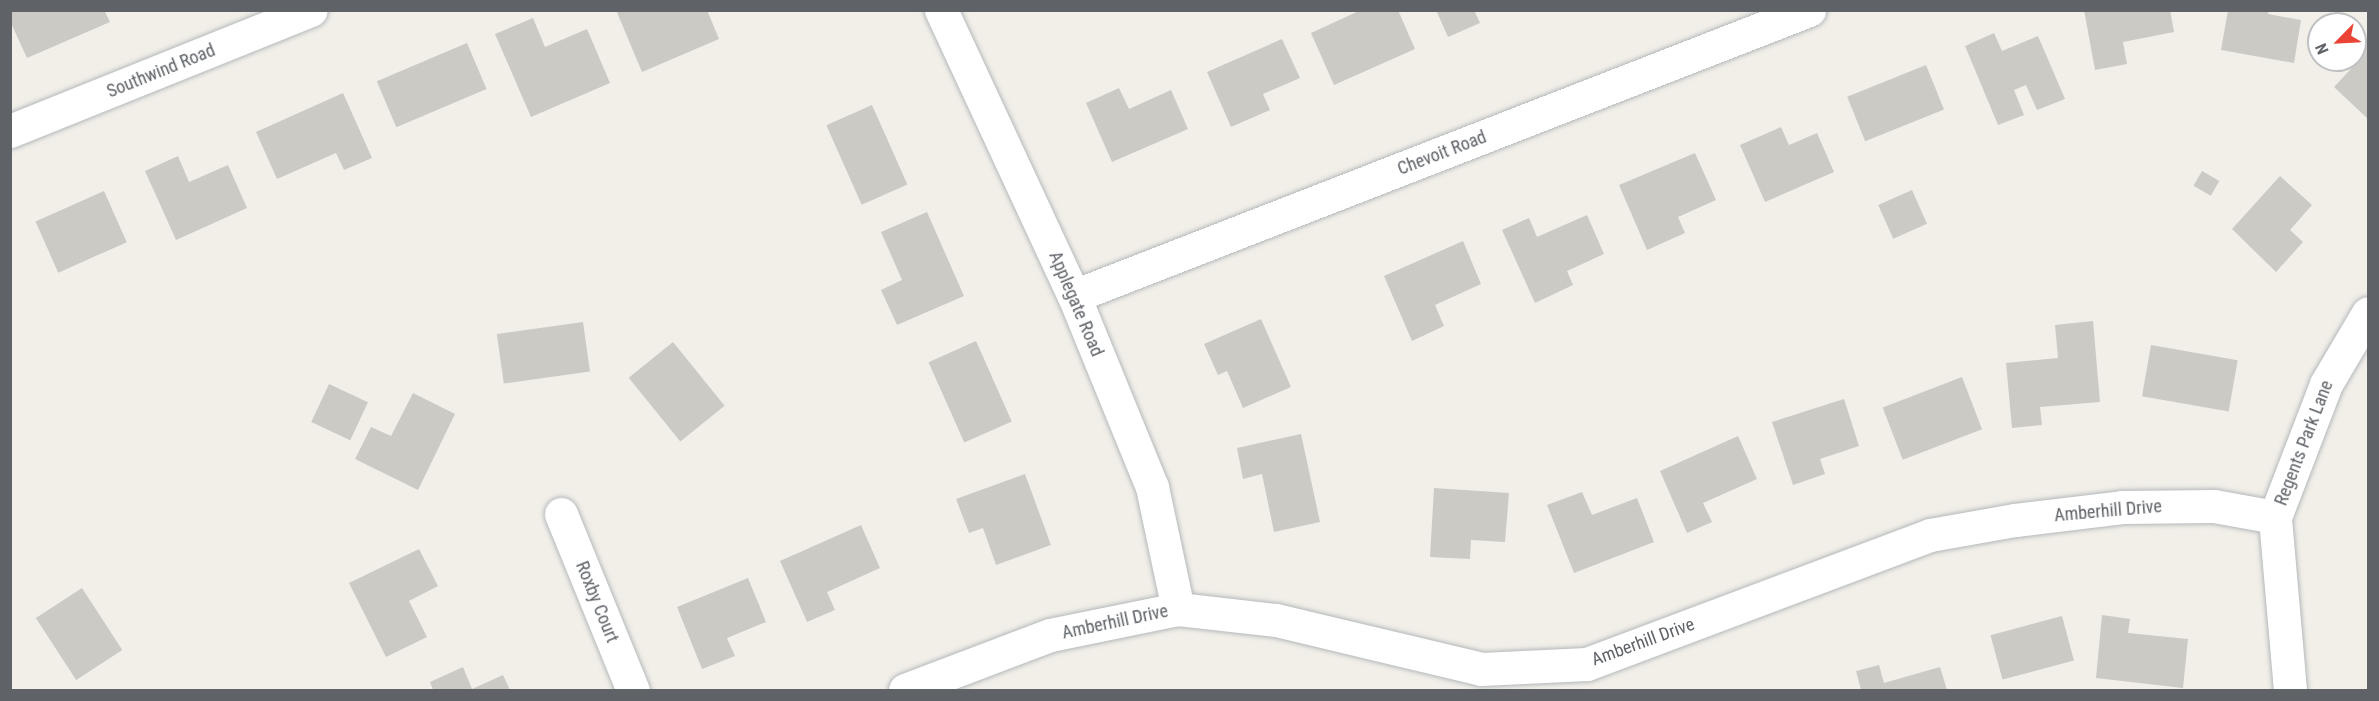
<!DOCTYPE html>
<html>
<head>
<meta charset="utf-8">
<style>
	body { margin:0 }
	#map { position:relative; width:2379px; height:701px; overflow:hidden; background:#f1efe8; font-family:"Roboto Condensed",sans-serif }
	div>[style] { position:absolute }
	[style*='--x'] { left:calc(var(--x)*1px); top:calc(var(--y)*1px); width:calc(var(--w)*1px); rotate:calc(var(--a)*1deg) }
	.building>* { inset:0; background:#cccac5; transform-origin:0 0 }
	.roads { filter:drop-shadow(0 0 2px #b5b8bc) drop-shadow(0 0 2px #b5b8bc) }
	.minor>* { height:33px; margin:-16.5px; padding:0 16.5px; transform-origin:16.5px; border-radius:16.5px; background:#fff }
	span { translate:-50% -50%; white-space:nowrap; text-align:center; line-height:1.15; -webkit-text-stroke:5px #fff; paint-order:stroke }
	.street-label { font-size:18px; color:#5f6368 }
	.frame { position:absolute; inset:0; border:12px solid #5f6368; pointer-events:none }
	.north { position:absolute; left:2307px; top:12px; width:60px; height:60px; box-sizing:border-box; background:#fff; border:2px solid #bfc1c3; border-radius:50%; rotate:246deg; font-size:16px; font-weight:700; line-height:24px; text-align:center; color:#5f6368 }
	.north::after { content:''; display:block; margin:auto; width:21px; height:27px; background:#ea4335; clip-path:polygon(50% 0,100% 100%,50% 72%,0 100%) }
</style>
</head>
<body>
<div id="map">
	<div class="building">
		<div style="clip-path:polygon(10px 10px,104px 10px,110px 22px,27px 58px,10px 21px)"></div>
		<div style="clip-path:polygon(616px 10px,707px 10px,719px 39px,642px 72px)"></div>
		<div style="clip-path:polygon(1361px 10px,1398px 10px,1415px 49px,1334px 85px,1311px 33px)"></div>
		<div style="clip-path:polygon(1436px 10px,1474px 10px,1480px 23px,1448px 37px)"></div>
		<div style="clip-path:polygon(2084px 10px,2170px 10px,2174px 32px,2123px 42px,2127px 64px,2095px 70px)"></div>
		<div style="clip-path:polygon(2228px 10px,2269px 10px,2268px 14px,2301px 20px,2294px 63px,2221px 50px)"></div>
		<div style="clip-path:polygon(533px 18px,545px 47px,587px 29px,610px 83px,531px 117px,495px 34px)"></div>
		<div style="clip-path:polygon(1994px 33px,2002px 51px,2038px 36px,2065px 99px,2037px 110px,2026px 85px,2014px 90px,2024px 115px,1998px 125px,1965px 46px)"></div>
		<div style="clip-path:polygon(1282px 39px,1300px 78px,1263px 94px,1270px 110px,1231px 127px,1207px 72px)"></div>
		<div style="clip-path:polygon(2368px 42px,2368px 119px,2334px 87px,2362px 57px,2357px 53px)"></div>
		<div style="left:467px;top:43px;width:50px;height:98px;rotate:67deg"></div>
		<div style="left:1926px;top:65px;width:48px;height:85px;rotate:68deg"></div>
		<div style="clip-path:polygon(1119px 88px,1129px 109px,1171px 90px,1188px 129px,1112px 162px,1086px 103px)"></div>
		<div style="clip-path:polygon(343px 93px,372px 158px,344px 170px,336px 153px,277px 179px,256px 132px)"></div>
		<div style="left:872px;top:105px;width:87px;height:50px;rotate:66deg"></div>
		<div style="clip-path:polygon(1781px 127px,1789px 145px,1817px 133px,1834px 172px,1765px 202px,1740px 145px)"></div>
		<div style="clip-path:polygon(1695px 153px,1716px 200px,1678px 217px,1685px 233px,1647px 250px,1619px 185px)"></div>
		<div style="clip-path:polygon(178px 156px,189px 182px,228px 165px,247px 208px,176px 240px,145px 171px)"></div>
		<div style="left:2202px;top:171px;width:20px;height:17px;rotate:30deg"></div>
		<div style="clip-path:polygon(2280px 176px,2312px 205px,2290px 230px,2303px 242px,2276px 272px,2232px 229px)"></div>
		<div style="left:1912px;top:190px;width:37px;height:37px;rotate:66deg"></div>
		<div style="left:104px;top:191px;width:56px;height:75px;rotate:66deg"></div>
		<div style="clip-path:polygon(927px 212px,964px 296px,897px 325px,881px 290px,902px 280px,881px 232px)"></div>
		<div style="clip-path:polygon(1587px 215px,1604px 254px,1567px 271px,1573px 285px,1535px 303px,1502px 230px,1529px 218px,1537px 237px)"></div>
		<div style="clip-path:polygon(1463px 241px,1481px 284px,1435px 305px,1444px 326px,1412px 341px,1384px 276px)"></div>
		<div style="clip-path:polygon(1261px 319px,1291px 387px,1243px 408px,1227px 371px,1218px 375px,1204px 344px)"></div>
		<div style="clip-path:polygon(2093px 321px,2100px 402px,2040px 407px,2042px 425px,2012px 428px,2006px 363px,2058px 358px,2055px 325px)"></div>
		<div style="left:583px;top:322px;width:50px;height:87px;rotate:82deg"></div>
		<div style="left:976px;top:341px;width:88px;height:52px;rotate:66deg"></div>
		<div style="left:673px;top:342px;width:82px;height:57px;rotate:51deg"></div>
		<div style="left:2151px;top:345px;width:88px;height:52px;rotate:10deg"></div>
		<div style="left:1962px;top:377px;width:56px;height:85px;rotate:69deg"></div>
		<div style="left:329px;top:384px;width:43px;height:42px;rotate:25deg"></div>
		<div style="clip-path:polygon(413px 393px,455px 414px,418px 490px,355px 459px,371px 427px,391px 436px)"></div>
		<div style="clip-path:polygon(1844px 399px,1859px 446px,1820px 459px,1825px 474px,1793px 485px,1772px 422px)"></div>
		<div style="clip-path:polygon(1301px 434px,1320px 522px,1274px 532px,1262px 474px,1243px 479px,1237px 448px)"></div>
		<div style="clip-path:polygon(1738px 436px,1757px 479px,1703px 503px,1712px 522px,1687px 533px,1660px 471px)"></div>
		<div style="clip-path:polygon(1025px 474px,1051px 545px,996px 565px,983px 528px,969px 533px,956px 499px)"></div>
		<div style="clip-path:polygon(1434px 488px,1509px 493px,1505px 542px,1471px 540px,1470px 559px,1430px 557px)"></div>
		<div style="clip-path:polygon(1582px 492px,1592px 515px,1637px 498px,1654px 542px,1574px 573px,1547px 505px)"></div>
		<div style="clip-path:polygon(861px 525px,880px 568px,827px 592px,835px 610px,807px 622px,780px 561px)"></div>
		<div style="clip-path:polygon(419px 549px,438px 586px,409px 601px,427px 637px,386px 657px,349px 583px)"></div>
		<div style="clip-path:polygon(748px 578px,766px 622px,727px 638px,735px 656px,702px 669px,677px 607px)"></div>
		<div style="left:82px;top:588px;width:74px;height:55px;rotate:57deg"></div>
		<div style="clip-path:polygon(2102px 615px,2130px 619px,2128px 633px,2188px 639px,2183px 688px,2096px 678px)"></div>
		<div style="left:2062px;top:616px;width:46px;height:74px;rotate:75deg"></div>
		<div style="clip-path:polygon(1879px 665px,1884px 683px,1940px 667px,1947px 690px,1861px 690px,1856px 671px)"></div>
		<div style="clip-path:polygon(463px 667px,472px 689px,503px 675px,510px 690px,433px 690px,430px 682px)"></div>
	</div>
	<div class="roads">
		<div class="minor">
			<div style="--x:941;--y:10;--w:315;--a:65.1"></div>
			<div style="--x:1074;--y:296;--w:206;--a:67.8"></div>
			<div style="--x:1152;--y:487;--w:125;--a:78"></div>
			<div style="--x:10;--y:131;--w:324;--a:-21.9"></div>
			<div style="--x:1074;--y:296;--w:789;--a:-21.26"></div>
			<div style="--x:561;--y:514;--w:190;--a:67.8"></div>
			<div style="--x:905;--y:690;--w:155;--a:-20.8"></div>
			<div style="--x:1050;--y:635;--w:131;--a:-11.5"></div>
			<div style="--x:1178;--y:609;--w:99;--a:6.4"></div>
			<div style="--x:1276;--y:620;--w:211;--a:13.4"></div>
			<div style="--x:1481;--y:669;--w:106;--a:-2.7"></div>
			<div style="--x:1587;--y:664;--w:366;--a:-20.6"></div>
			<div style="--x:1930;--y:535;--w:86;--a:-10"></div>
			<div style="--x:2015;--y:520;--w:108;--a:-6.9"></div>
			<div style="--x:2122;--y:507;--w:92;--a:-0.6"></div>
			<div style="--x:2214;--y:506;--w:62;--a:10.2"></div>
			<div style="--x:2290;--y:690;--w:174;--a:-95"></div>
			<div style="--x:2275;--y:517;--w:142;--a:-69"></div>
			<div style="--x:2326;--y:384;--w:82;--a:-59.4"></div>
		</div>
	</div>
	<div class="street-label">
		<span style="left:161px;top:71px;rotate:-22deg">Southwind Road</span>
		<span style="left:1442px;top:153px;rotate:-21deg">Chevoit Road</span>
		<span style="left:1076px;top:304px;rotate:67deg">Applegate Road</span>
		<span style="left:2304px;top:443px;rotate:-69deg">Regents Park Lane</span>
		<span style="left:2108px;top:511px;rotate:-5deg">Amberhill Drive</span>
		<span style="left:597px;top:602px;rotate:68deg">Roxby Court</span>
		<span style="left:1115px;top:622px;rotate:-12deg">Amberhill Drive</span>
		<span style="left:1643px;top:642px;rotate:-20deg">Amberhill Drive</span>
	</div>
	<div class="frame"></div>
	<div class="north">N</div>
</div>
</body>
</html>
